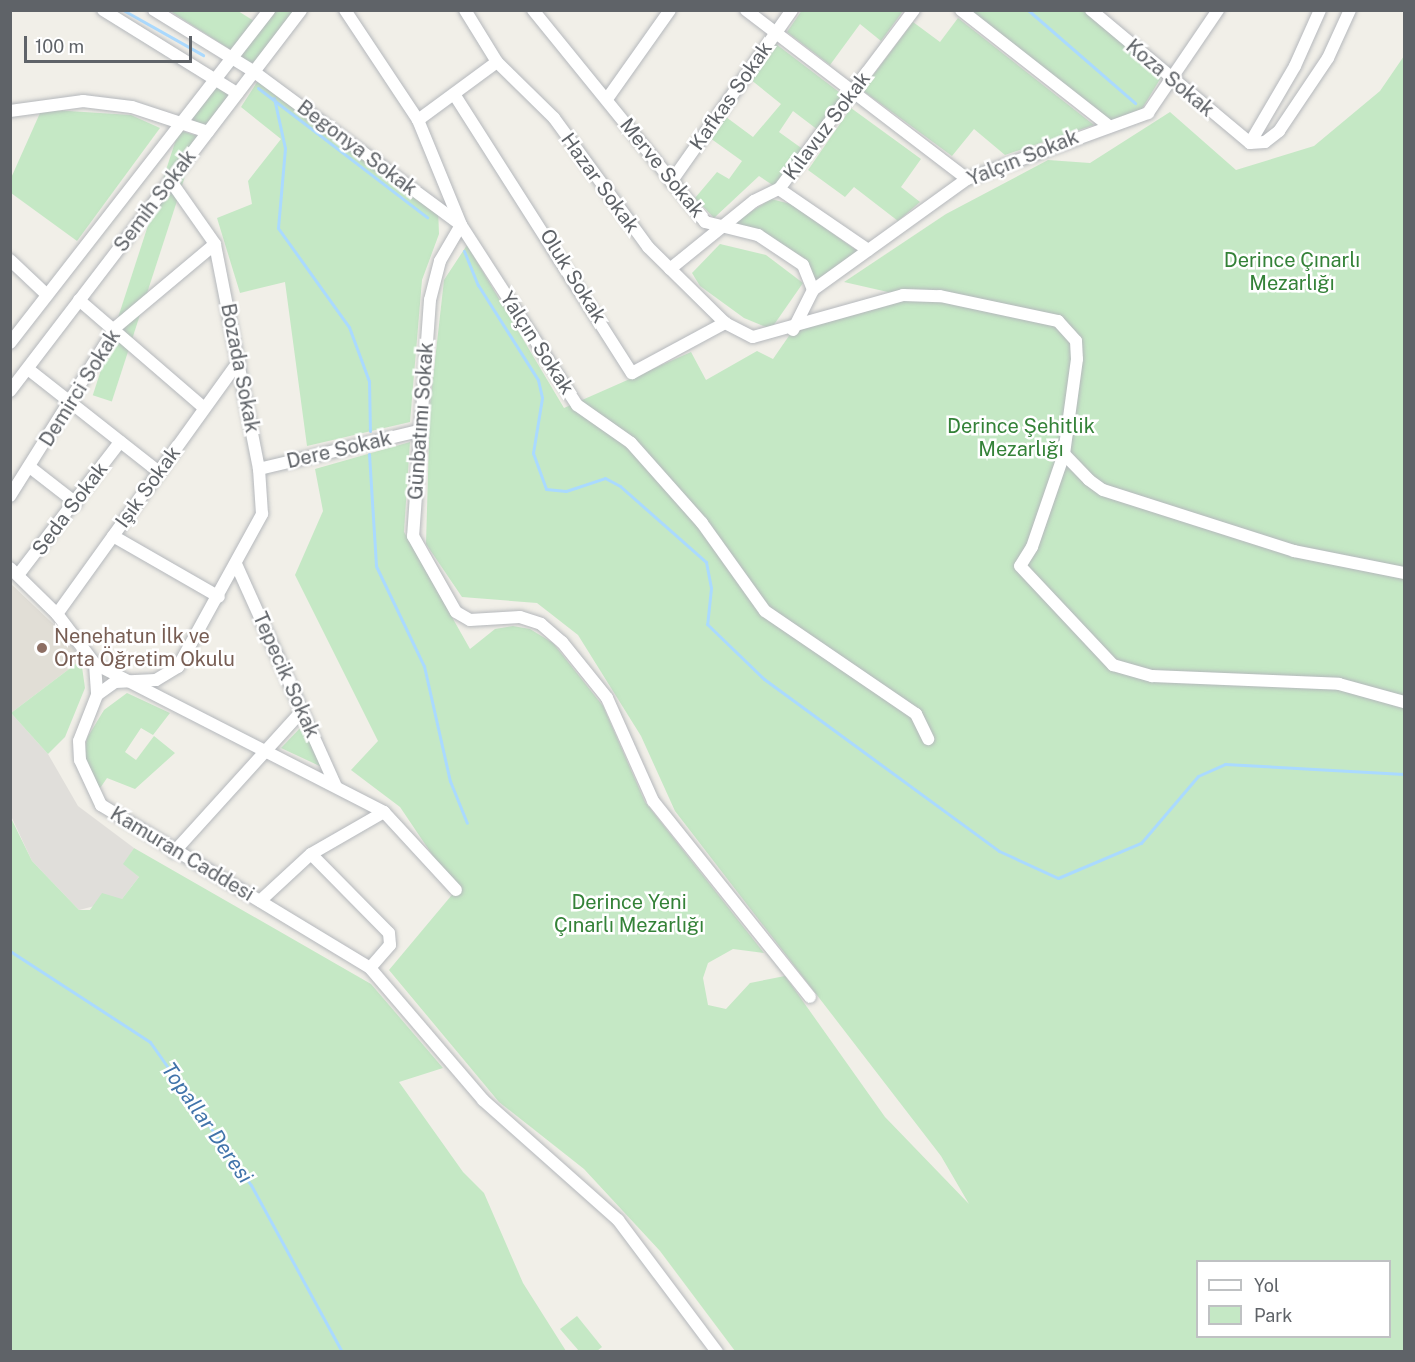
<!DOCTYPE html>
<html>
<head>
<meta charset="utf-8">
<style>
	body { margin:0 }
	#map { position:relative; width:1415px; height:1362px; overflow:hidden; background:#f1efe8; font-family:"Public Sans",sans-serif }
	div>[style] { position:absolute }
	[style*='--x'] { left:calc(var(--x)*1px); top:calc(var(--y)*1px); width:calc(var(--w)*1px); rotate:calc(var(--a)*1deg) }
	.industrial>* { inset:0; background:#e0deda }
	.education>* { inset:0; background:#e1ded6 }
	.green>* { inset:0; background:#c5e8c5; transform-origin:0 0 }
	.stream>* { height:3px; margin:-1.5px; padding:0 1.5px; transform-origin:1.5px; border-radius:1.5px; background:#aadaff }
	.roads { filter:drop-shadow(0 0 2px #b5b8bc) drop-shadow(0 0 2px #b5b8bc) }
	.minor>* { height:12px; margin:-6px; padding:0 6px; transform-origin:6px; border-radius:6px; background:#fff }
	.dots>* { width:16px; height:16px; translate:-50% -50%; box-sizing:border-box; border:3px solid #fff; border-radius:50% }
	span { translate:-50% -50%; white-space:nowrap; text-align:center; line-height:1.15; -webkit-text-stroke:5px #fff; paint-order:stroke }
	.street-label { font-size:20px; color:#5f6368 }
	.park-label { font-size:20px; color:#348238 }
	.education-label { font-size:20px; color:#785e54 }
	.left { translate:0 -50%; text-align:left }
	.water-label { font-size:21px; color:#4174aa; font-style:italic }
	.frame { position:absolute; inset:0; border:12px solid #5f6368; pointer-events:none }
	.legend { position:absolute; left:1196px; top:1260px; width:195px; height:78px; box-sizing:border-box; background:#fff; border:2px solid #bfc1c3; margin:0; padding:8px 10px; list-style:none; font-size:18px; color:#5f6368 }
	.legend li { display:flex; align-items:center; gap:12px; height:30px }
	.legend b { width:30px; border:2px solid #bfc1c3 }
	.scale { position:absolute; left:24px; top:36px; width:168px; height:27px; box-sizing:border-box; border:3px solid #5f6368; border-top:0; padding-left:8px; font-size:18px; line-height:21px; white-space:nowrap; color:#5f6368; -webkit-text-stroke:4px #fff; paint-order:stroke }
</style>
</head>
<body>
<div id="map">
	<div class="industrial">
		<div style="clip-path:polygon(11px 713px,48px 754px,78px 806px,134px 848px,124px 864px,139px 877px,122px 899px,79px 910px,32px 861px,11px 816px)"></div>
	</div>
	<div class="education">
		<div style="clip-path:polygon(11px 584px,66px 636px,81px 660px,11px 713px)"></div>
	</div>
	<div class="green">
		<div style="clip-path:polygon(802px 10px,903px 10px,903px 11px,881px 41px,860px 24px,830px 65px,787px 32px)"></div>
		<div style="clip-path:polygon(170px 11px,238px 11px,254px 21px,231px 50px)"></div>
		<div style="clip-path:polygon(274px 11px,295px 11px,252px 66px,239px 56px)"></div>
		<div style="clip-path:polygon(970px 11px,1085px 11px,1162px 76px,1140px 112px,1108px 122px)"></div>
		<div style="clip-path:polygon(958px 18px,1094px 125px,1005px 155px,974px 129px,952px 156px,862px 90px,913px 22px,940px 42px)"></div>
		<div style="clip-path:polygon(776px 44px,843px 95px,818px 130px,793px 111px,779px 132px,804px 150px,777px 188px,759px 176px,714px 218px,695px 198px,717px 172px,729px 179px,742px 161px,710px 138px,726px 117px,753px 137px,781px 104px,750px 79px)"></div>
		<div style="clip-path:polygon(evenodd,1404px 56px,1404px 1351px,735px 1351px,660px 1251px,584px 1169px,499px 1102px,389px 970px,456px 890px,400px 807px,351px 770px,378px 741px,295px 575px,323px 511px,315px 469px,410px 442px,404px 532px,470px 649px,495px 629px,513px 626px,530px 629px,553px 643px,603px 706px,645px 802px,764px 953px,733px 949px,708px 963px,703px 978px,708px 1005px,726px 1009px,750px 983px,785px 976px,885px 1117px,969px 1204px,941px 1156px,675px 811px,641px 736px,578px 635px,537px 603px,462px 597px,426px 544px,430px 405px,444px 280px,467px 245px,564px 408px,691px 352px,706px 380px,757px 351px,773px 359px,793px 330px,901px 295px,844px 282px,946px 214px,1048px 160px,1090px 163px,1170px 112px,1236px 170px,1314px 146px,1380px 91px,1404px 56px,1198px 1262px,1390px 1262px,1390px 1336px,1198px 1336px,1198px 1262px)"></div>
		<div style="clip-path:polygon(261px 76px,438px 208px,439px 234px,422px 280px,410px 422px,307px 446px,285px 282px,240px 293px,217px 218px,252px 204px,248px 181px,281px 139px,241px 107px)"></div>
		<div style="clip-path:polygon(215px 84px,231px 93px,205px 126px,188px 118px)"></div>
		<div style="clip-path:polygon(851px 108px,921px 159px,901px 187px,920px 202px,898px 221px,854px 187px,845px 197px,808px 170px)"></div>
		<div style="clip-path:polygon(53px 110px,131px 115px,160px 128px,77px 241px,11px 193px,11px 178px,40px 113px)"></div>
		<div style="left:179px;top:130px;width:20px;height:279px;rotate:18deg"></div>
		<div style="clip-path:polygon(771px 199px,791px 204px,859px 252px,816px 281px,807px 260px,759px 230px,730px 225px)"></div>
		<div style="clip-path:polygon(720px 244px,766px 255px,803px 283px,771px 329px,744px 318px,700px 286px,692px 273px)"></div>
		<div style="clip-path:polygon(81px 660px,85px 688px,65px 737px,48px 754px,11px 713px)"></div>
		<div style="clip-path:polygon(127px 693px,170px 713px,153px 735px,141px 728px,125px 752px,136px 760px,154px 736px,175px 753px,135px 789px,107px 778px,96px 794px,84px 755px,87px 738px,104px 710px)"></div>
		<div style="clip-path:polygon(303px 725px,324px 768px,281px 748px)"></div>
		<div style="clip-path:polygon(10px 816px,32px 861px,79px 910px,90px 910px,102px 893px,122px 899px,139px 877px,123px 864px,134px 848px,371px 984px,443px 1068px,399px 1082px,463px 1172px,484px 1193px,523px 1283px,566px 1351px,11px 1351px)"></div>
		<div style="clip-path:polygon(577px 1316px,602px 1347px,597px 1351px,579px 1351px,560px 1329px)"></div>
	</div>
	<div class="stream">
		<div style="--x:123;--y:10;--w:92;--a:29.4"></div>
		<div style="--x:1028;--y:10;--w:142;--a:41"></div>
		<div style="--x:258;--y:88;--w:213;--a:37.4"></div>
		<div style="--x:274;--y:98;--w:51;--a:77.6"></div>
		<div style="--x:285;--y:148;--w:80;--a:95"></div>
		<div style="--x:278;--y:228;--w:122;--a:54.4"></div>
		<div style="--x:349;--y:327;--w:58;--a:69.7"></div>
		<div style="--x:369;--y:381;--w:50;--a:88.9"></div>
		<div style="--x:464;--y:251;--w:37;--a:68"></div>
		<div style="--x:478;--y:285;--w:112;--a:57.7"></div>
		<div style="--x:538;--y:380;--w:18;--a:77"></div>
		<div style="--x:542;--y:398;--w:56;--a:99.3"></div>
		<div style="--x:533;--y:453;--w:38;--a:70"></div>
		<div style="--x:546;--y:489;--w:20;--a:6"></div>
		<div style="--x:566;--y:491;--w:41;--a:-18.4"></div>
		<div style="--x:605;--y:478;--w:17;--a:28"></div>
		<div style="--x:620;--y:486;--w:115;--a:41.5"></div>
		<div style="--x:706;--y:562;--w:26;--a:79"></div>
		<div style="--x:711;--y:588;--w:36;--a:96"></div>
		<div style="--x:707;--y:624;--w:79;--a:44"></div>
		<div style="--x:764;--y:679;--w:291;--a:36.2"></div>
		<div style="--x:999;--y:851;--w:65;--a:24.6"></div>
		<div style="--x:1058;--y:878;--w:90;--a:-22.9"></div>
		<div style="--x:1141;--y:843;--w:88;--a:-49.6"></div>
		<div style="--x:1198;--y:776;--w:30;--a:-24"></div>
		<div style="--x:1225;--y:764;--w:179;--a:3.2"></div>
		<div style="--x:369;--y:454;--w:112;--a:86.4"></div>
		<div style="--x:376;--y:566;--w:111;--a:64.4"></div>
		<div style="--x:424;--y:666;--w:118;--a:77.3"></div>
		<div style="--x:450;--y:781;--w:45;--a:68"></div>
		<div style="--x:10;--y:951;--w:167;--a:33"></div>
		<div style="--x:150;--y:1042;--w:175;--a:54.8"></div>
		<div style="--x:251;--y:1185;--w:190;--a:61.4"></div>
	</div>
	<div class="roads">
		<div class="minor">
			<div style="--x:103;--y:10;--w:158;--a:31.8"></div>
			<div style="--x:154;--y:10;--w:116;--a:31.6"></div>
			<div style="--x:253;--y:71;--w:257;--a:36.5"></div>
			<div style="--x:345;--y:10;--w:132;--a:56.4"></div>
			<div style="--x:418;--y:120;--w:113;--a:67.7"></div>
			<div style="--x:461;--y:225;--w:214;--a:57.2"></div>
			<div style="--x:577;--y:405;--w:66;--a:35.1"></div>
			<div style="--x:631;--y:443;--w:107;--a:48.4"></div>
			<div style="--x:702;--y:523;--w:108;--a:54.4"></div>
			<div style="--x:765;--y:611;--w:183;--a:34.3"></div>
			<div style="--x:916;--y:714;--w:28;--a:64"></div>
			<div style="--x:465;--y:10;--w:61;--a:58.4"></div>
			<div style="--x:497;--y:62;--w:80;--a:44.5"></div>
			<div style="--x:554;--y:118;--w:160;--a:53.9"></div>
			<div style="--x:648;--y:247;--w:108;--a:44.6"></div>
			<div style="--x:725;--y:323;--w:31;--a:27"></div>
			<div style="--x:753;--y:337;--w:156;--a:-15.6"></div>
			<div style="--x:903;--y:295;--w:37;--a:2"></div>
			<div style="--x:940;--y:296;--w:121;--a:12"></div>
			<div style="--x:1058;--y:321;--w:27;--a:48"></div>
			<div style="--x:1076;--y:341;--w:18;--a:87"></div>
			<div style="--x:1077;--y:359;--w:96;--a:97.8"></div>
			<div style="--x:1064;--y:454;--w:36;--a:46"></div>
			<div style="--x:1089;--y:480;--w:17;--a:36"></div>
			<div style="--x:1103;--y:490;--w:201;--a:17.7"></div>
			<div style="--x:1294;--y:551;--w:112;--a:11.3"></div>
			<div style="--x:533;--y:10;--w:273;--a:50.9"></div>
			<div style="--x:705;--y:222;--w:55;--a:13.8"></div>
			<div style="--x:758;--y:235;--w:54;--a:33.7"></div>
			<div style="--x:803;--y:265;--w:27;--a:68"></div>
			<div style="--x:746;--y:10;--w:278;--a:37.4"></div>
			<div style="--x:961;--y:10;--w:189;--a:38.1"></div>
			<div style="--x:1091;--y:10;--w:207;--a:39.9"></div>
			<div style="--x:454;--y:94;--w:331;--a:57.5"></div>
			<div style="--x:632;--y:373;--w:106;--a:-28.3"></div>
			<div style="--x:607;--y:99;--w:109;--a:-54.7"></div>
			<div style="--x:10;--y:111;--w:74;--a:-7.8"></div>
			<div style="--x:83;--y:101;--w:49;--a:7"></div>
			<div style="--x:132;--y:107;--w:80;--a:18.2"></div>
			<div style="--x:418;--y:120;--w:98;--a:-36.3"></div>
			<div style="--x:1250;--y:143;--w:15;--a:-4"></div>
			<div style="--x:1265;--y:142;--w:18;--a:-38"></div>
			<div style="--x:1279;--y:131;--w:88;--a:-56.1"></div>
			<div style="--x:1328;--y:58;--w:53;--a:-65.4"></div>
			<div style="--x:1250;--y:143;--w:89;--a:-59.7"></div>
			<div style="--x:1295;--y:66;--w:61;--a:-65.9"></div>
			<div style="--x:671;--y:182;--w:210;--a:-54.9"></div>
			<div style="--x:779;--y:189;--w:108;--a:34.4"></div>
			<div style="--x:461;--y:225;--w:42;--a:120.3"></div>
			<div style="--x:440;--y:261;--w:40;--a:104.4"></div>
			<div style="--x:430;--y:300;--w:237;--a:94.1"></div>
			<div style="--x:413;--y:536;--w:87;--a:60.5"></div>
			<div style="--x:456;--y:612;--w:16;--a:30"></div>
			<div style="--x:470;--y:620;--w:50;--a:-3.4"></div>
			<div style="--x:520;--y:617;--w:22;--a:18"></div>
			<div style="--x:541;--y:624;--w:28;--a:41"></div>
			<div style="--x:562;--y:642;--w:72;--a:51.2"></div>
			<div style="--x:607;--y:698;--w:113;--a:65.9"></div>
			<div style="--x:653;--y:801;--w:251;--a:51.3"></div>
			<div style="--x:10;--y:260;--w:51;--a:43.4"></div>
			<div style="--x:670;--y:269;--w:108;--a:-39"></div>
			<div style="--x:754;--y:201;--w:28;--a:-26"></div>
			<div style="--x:779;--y:189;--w:224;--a:-53"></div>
			<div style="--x:79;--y:300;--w:165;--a:40.8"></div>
			<div style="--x:793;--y:330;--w:45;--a:-63.4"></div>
			<div style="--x:813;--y:290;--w:190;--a:-35.8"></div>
			<div style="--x:967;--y:179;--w:193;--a:-20"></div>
			<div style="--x:1148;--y:113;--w:125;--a:-55.8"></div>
			<div style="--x:10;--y:343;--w:422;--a:-52.1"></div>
			<div style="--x:28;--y:369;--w:167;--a:38.2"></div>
			<div style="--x:10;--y:391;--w:479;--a:-52.6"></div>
			<div style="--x:1064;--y:454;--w:98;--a:109"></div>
			<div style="--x:1032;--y:547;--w:22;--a:122"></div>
			<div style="--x:1020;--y:566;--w:136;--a:46.8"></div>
			<div style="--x:1113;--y:665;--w:41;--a:15.8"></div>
			<div style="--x:1152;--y:676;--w:187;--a:2.4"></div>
			<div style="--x:1339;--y:684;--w:67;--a:15.5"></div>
			<div style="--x:31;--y:468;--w:57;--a:37.9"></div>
			<div style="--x:259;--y:469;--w:164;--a:-13.4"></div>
			<div style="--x:10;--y:496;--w:199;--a:-57.9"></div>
			<div style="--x:116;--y:327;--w:129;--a:-40"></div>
			<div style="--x:113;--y:536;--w:122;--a:29.9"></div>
			<div style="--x:236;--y:564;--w:243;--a:65.8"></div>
			<div style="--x:10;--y:568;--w:66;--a:44.4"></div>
			<div style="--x:57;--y:614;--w:63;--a:52.8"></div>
			<div style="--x:95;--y:664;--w:31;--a:86"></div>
			<div style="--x:97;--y:695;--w:49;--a:111.4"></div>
			<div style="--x:79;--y:741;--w:19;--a:87"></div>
			<div style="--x:80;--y:760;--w:50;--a:65"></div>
			<div style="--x:101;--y:805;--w:315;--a:31.2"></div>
			<div style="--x:370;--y:968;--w:174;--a:49.4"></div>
			<div style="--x:483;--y:1100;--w:181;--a:41.6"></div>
			<div style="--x:618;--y:1220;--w:165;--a:53.1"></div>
			<div style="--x:18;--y:575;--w:168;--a:-52.5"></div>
			<div style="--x:57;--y:614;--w:312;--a:-54.3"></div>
			<div style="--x:95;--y:664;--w:325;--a:27.1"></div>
			<div style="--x:384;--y:812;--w:106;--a:47.3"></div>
			<div style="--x:97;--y:695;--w:22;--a:-36"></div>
			<div style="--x:115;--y:682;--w:41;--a:-2.8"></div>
			<div style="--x:156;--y:680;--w:26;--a:-31"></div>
			<div style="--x:178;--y:667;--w:175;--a:-61.2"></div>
			<div style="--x:262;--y:514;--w:45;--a:-93.8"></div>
			<div style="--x:259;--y:469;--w:229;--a:-101.1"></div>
			<div style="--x:215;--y:244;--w:78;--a:-125.1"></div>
			<div style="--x:174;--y:852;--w:190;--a:-47.8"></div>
			<div style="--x:311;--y:854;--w:111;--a:45.4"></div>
			<div style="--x:389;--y:933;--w:12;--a:85"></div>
			<div style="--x:390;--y:945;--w:30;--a:131"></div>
			<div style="--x:260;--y:901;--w:69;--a:-42.7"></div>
			<div style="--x:311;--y:854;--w:84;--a:-29.9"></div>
		</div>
	</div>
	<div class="dots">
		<div style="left:42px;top:648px;background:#8d6e63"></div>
	</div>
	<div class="street-label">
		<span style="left:1170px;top:78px;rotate:40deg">Koza Sokak</span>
		<span style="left:731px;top:96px;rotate:-55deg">Kafkas Sokak</span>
		<span style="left:827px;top:126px;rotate:-53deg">Kılavuz Sokak</span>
		<span style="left:357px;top:148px;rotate:37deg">Begonya Sokak</span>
		<span style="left:1023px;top:158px;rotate:-22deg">Yalçın Sokak</span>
		<span style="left:662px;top:168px;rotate:51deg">Merve Sokak</span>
		<span style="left:600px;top:183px;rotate:54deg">Hazar Sokak</span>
		<span style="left:155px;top:201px;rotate:-53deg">Semih Sokak</span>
		<span style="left:573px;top:276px;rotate:58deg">Oluk Sokak</span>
		<span style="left:537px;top:343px;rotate:57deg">Yalçın Sokak</span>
		<span style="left:240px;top:368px;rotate:79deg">Bozada Sokak</span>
		<span style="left:80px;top:388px;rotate:-58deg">Demirci Sokak</span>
		<span style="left:421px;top:421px;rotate:-86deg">Günbatımı Sokak</span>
		<span style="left:339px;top:450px;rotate:-13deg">Dere Sokak</span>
		<span style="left:148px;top:487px;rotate:-54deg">Işık Sokak</span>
		<span style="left:70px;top:509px;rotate:-53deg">Seda Sokak</span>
		<span style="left:286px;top:675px;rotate:66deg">Tepecik Sokak</span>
		<span style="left:182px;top:854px;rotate:31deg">Kamuran Caddesi</span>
	</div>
	<div class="park-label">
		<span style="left:1292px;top:272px">Derince Çınarlı<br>Mezarlığı</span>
		<span style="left:1021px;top:438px">Derince Şehitlik<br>Mezarlığı</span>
		<span style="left:629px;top:914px">Derince Yeni<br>Çınarlı Mezarlığı</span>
	</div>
	<div class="education-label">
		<span class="left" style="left:54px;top:648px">Nenehatun İlk ve<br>Orta Öğretim Okulu</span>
	</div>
	<div class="water-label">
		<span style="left:207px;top:1123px;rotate:55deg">Topallar Deresi</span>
	</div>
	<div class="frame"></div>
	<ul class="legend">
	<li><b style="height:8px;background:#fff"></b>Yol</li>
	<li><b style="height:16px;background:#c5e8c5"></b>Park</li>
	</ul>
	<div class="scale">100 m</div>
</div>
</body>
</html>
